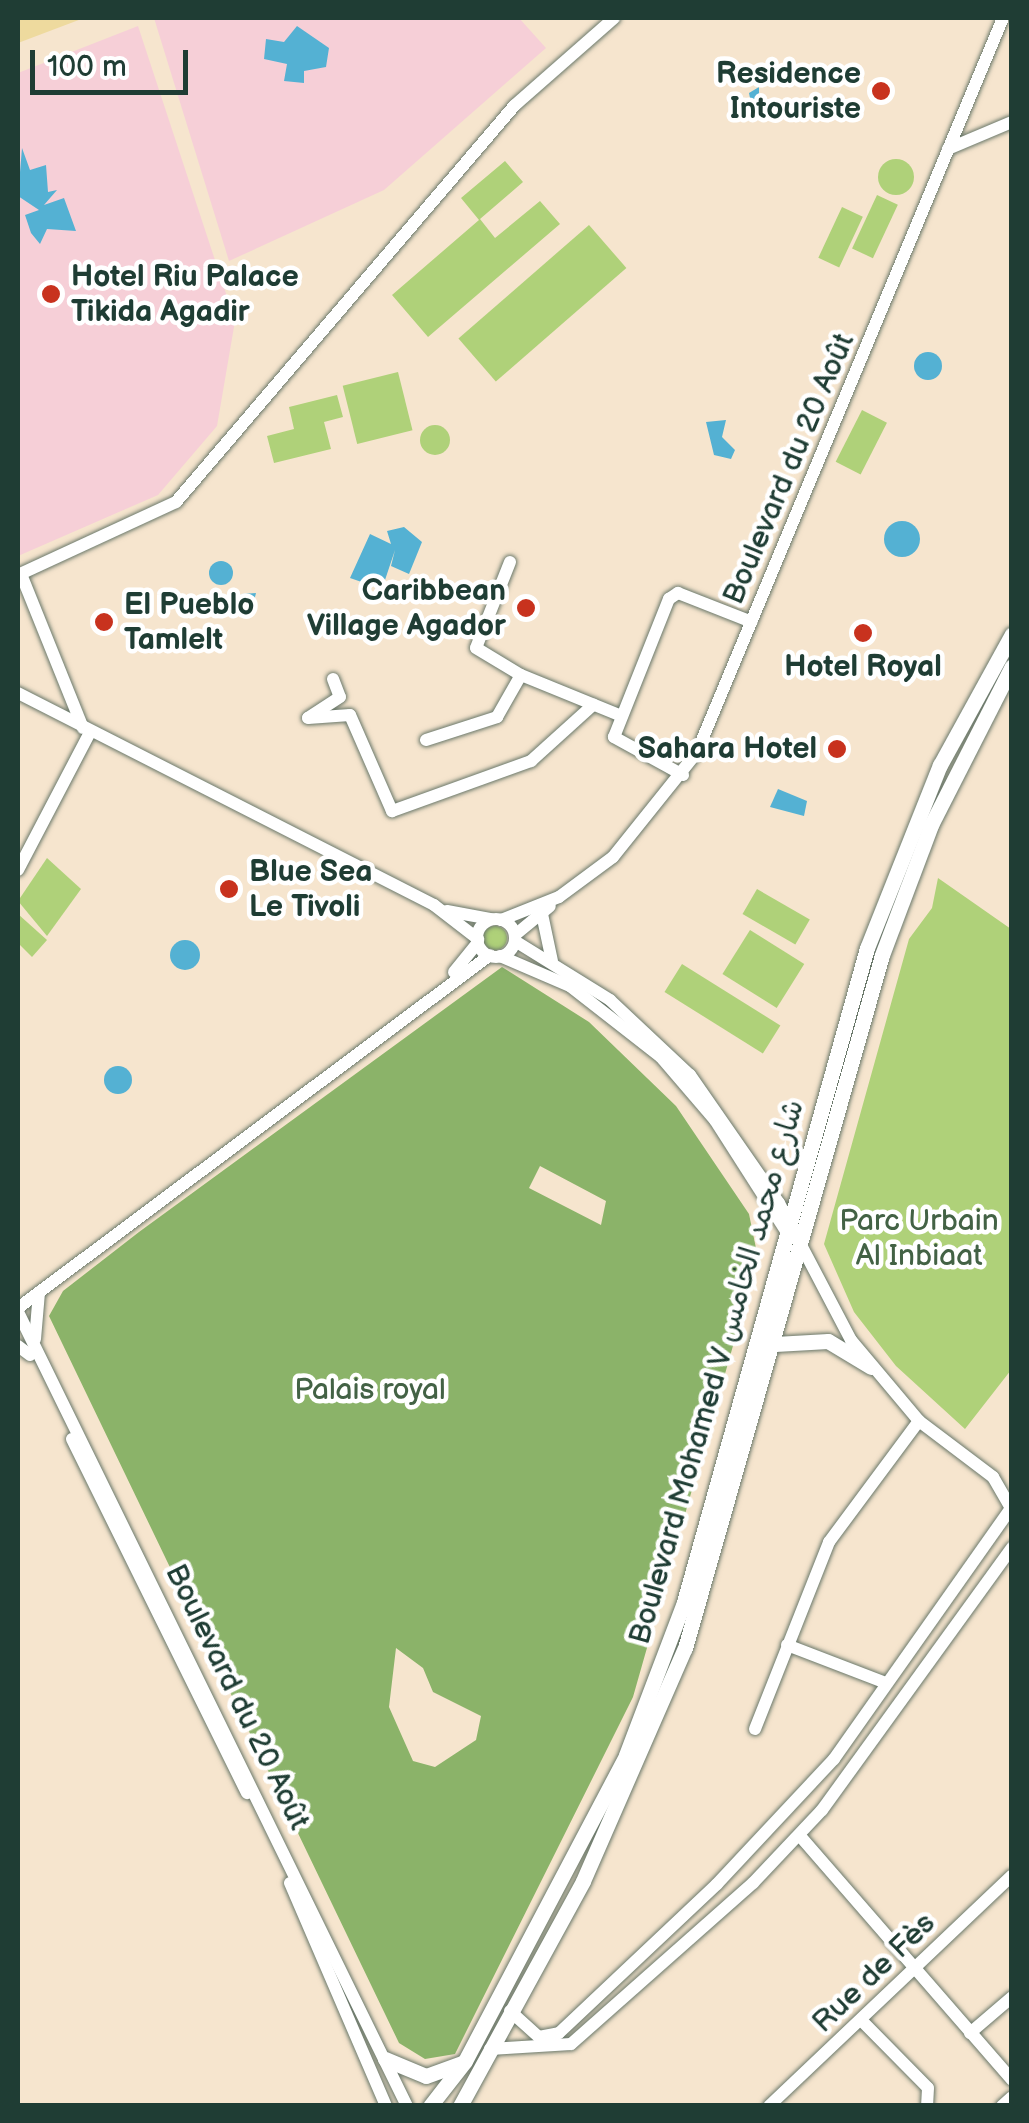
<!DOCTYPE html>
<html>
<head>
<meta charset="utf-8">
<style>
	body { margin:0 }
	#map { position:relative; width:1029px; height:2123px; overflow:hidden; background:#f6e5ce; font-family:"Balsamiq Sans","Playpen Sans Arabic",sans-serif }
	div>[style] { position:absolute }
	[style*='--x'] { left:calc(var(--x)*1px); top:calc(var(--y)*1px); width:calc(var(--w)*1px); rotate:calc(var(--a)*1deg) }
	.built>* { inset:0; background:#f6cfd7 }
	.green>* { inset:0; background:#afd179; transform-origin:0 0 }
	.round { border-radius:50% }
	.forest>* { inset:0; background:#8bb369 }
	.sand>* { inset:0; background:#eeda9e }
	.water>* { inset:0; background:#54b1d3 }
	.roads { filter:drop-shadow(0 0 2px #6a786a) drop-shadow(0 0 2px #6a786a) }
	.minor>* { height:12px; margin:-6px; padding:0 6px; transform-origin:6px; border-radius:6px; background:#fff }
	.minor>.ring { margin:-6px; padding:0; box-sizing:content-box; background:none; border:12px solid #fff; border-radius:50% }
	.major>* { height:15px; margin:-7.5px; padding:0 7.5px; transform-origin:7.5px; border-radius:7.5px; background:#fff }
	.dots>* { width:28px; height:28px; translate:-50% -50%; box-sizing:border-box; border:5px solid #fff; border-radius:50% }
	span { translate:-50% -50%; white-space:nowrap; text-align:center; line-height:1.15; -webkit-text-stroke:9px #fff; paint-order:stroke }
	.poi-label { font-size:30px; color:#1f3d34; font-weight:700 }
	.right { translate:-100% -50%; text-align:right }
	.left { translate:0 -50%; text-align:left }
	.street-label { font-size:30px; color:#1f3d34 }
	.park-label { font-size:30px; color:#436245 }
	.frame { position:absolute; inset:0; border:20px solid #1f3d34; pointer-events:none }
	.scale { position:absolute; left:30px; top:50px; width:158px; height:45px; box-sizing:border-box; border:5px solid #1f3d34; border-top:0; padding-left:12px; font-size:30px; line-height:35px; white-space:nowrap; color:#1f3d34; -webkit-text-stroke:8px #fff; paint-order:stroke }
</style>
</head>
<body>
<div id="map">
	<div class="built">
		<div style="clip-path:polygon(154px 18px,519px 18px,546px 48px,384px 190px,229px 261px)"></div>
		<div style="clip-path:polygon(138px 26px,235px 321px,217px 426px,158px 495px,18px 556px,18px 73px)"></div>
	</div>
	<div class="green">
		<div class="round" style="left:878px;top:159px;width:36px;height:36px"></div>
		<div style="clip-path:polygon(505px 161px,523px 182px,480px 219px,495px 238px,540px 201px,560px 224px,428px 337px,392px 295px,479px 220px,461px 198px)"></div>
		<div style="left:877px;top:195px;width:23px;height:59px;rotate:25deg"></div>
		<div style="left:842px;top:207px;width:23px;height:56px;rotate:25deg"></div>
		<div style="left:589px;top:225px;width:57px;height:173px;rotate:49deg"></div>
		<div style="left:398px;top:372px;width:60px;height:57px;rotate:76deg"></div>
		<div style="clip-path:polygon(337px 395px,343px 417px,324px 422px,331px 449px,274px 463px,267px 436px,294px 429px,289px 407px)"></div>
		<div style="left:862px;top:410px;width:28px;height:58px;rotate:27deg"></div>
		<div class="round" style="left:420px;top:425px;width:30px;height:30px"></div>
		<div style="clip-path:polygon(47px 858px,81px 889px,47px 936px,18px 901px)"></div>
		<div style="clip-path:polygon(938px 878px,1011px 929px,1011px 1370px,965px 1429px,896px 1366px,854px 1312px,824px 1244px,909px 939px,932px 908px)"></div>
		<div style="left:757px;top:889px;width:61px;height:29px;rotate:30deg"></div>
		<div style="clip-path:polygon(18px 914px,47px 940px,32px 957px,18px 943px)"></div>
		<div class="round" style="left:483px;top:926px;width:24px;height:24px"></div>
		<div style="left:750px;top:930px;width:64px;height:52px;rotate:32deg"></div>
		<div style="left:682px;top:964px;width:116px;height:33px;rotate:32deg"></div>
	</div>
	<div class="forest">
		<div style="clip-path:polygon(evenodd,502px 967px,589px 1022px,676px 1106px,749px 1214px,758px 1258px,633px 1697px,455px 2054px,425px 2059px,399px 2043px,49px 1316px,63px 1291px,139px 1232px,502px 967px,540px 1166px,606px 1201px,601px 1225px,529px 1188px,540px 1166px,502px 967px,396px 1648px,423px 1668px,433px 1692px,481px 1716px,476px 1740px,435px 1767px,413px 1761px,389px 1707px,396px 1648px)"></div>
	</div>
	<div class="sand">
		<div style="clip-path:polygon(18px 18px,84px 18px,18px 43px)"></div>
	</div>
	<div class="water">
		<div style="clip-path:polygon(297px 26px,329px 48px,326px 67px,304px 71px,304px 83px,284px 81px,287px 64px,264px 59px,266px 39px,284px 42px)"></div>
		<div style="clip-path:polygon(759px 87px,759px 108px,776px 107px,747px 121px,730px 95px,752px 108px,749px 93px)"></div>
		<div style="clip-path:polygon(22px 148px,30px 170px,46px 165px,48px 192px,57px 190px,44px 205px,64px 198px,76px 231px,47px 229px,40px 244px,31px 233px,25px 215px,39px 210px,18px 196px)"></div>
		<div class="round" style="left:914px;top:352px;width:28px;height:28px"></div>
		<div style="clip-path:polygon(726px 420px,722px 437px,735px 450px,731px 459px,714px 455px,706px 422px)"></div>
		<div class="round" style="left:884px;top:521px;width:36px;height:36px"></div>
		<div style="clip-path:polygon(404px 527px,422px 542px,409px 574px,391px 566px,395px 550px,382px 589px,350px 578px,370px 534px,391px 544px,387px 531px)"></div>
		<div class="round" style="left:209px;top:561px;width:24px;height:24px"></div>
		<div style="clip-path:polygon(256px 593px,252px 609px,212px 616px,242px 594px)"></div>
		<div style="clip-path:polygon(778px 789px,807px 801px,804px 816px,770px 807px)"></div>
		<div class="round" style="left:170px;top:940px;width:30px;height:30px"></div>
		<div class="round" style="left:104px;top:1066px;width:28px;height:28px"></div>
	</div>
	<div class="roads">
		<div class="minor">
			<div style="--x:948;--y:149;--w:69;--a:-22.9"></div>
			<div style="--x:510;--y:562;--w:92;--a:111.6"></div>
			<div style="--x:476;--y:648;--w:52;--a:31"></div>
			<div style="--x:21;--y:574;--w:166;--a:68.1"></div>
			<div style="--x:18;--y:575;--w:174;--a:-24.8"></div>
			<div style="--x:176;--y:502;--w:522;--a:-49.51"></div>
			<div style="--x:515;--y:105;--w:132;--a:-41.3"></div>
			<div style="--x:333;--y:679;--w:19;--a:69"></div>
			<div style="--x:340;--y:697;--w:38;--a:147"></div>
			<div style="--x:308;--y:718;--w:42;--a:-4.1"></div>
			<div style="--x:350;--y:715;--w:105;--a:66.4"></div>
			<div style="--x:392;--y:811;--w:148;--a:-19.8"></div>
			<div style="--x:531;--y:761;--w:84;--a:-42.1"></div>
			<div style="--x:18;--y:693;--w:467;--a:27"></div>
			<div style="--x:434;--y:905;--w:56;--a:37.7"></div>
			<div style="--x:426;--y:740;--w:75;--a:-17.9"></div>
			<div style="--x:497;--y:717;--w:48;--a:-60.3"></div>
			<div style="--x:521;--y:675;--w:106;--a:22.2"></div>
			<div style="--x:683;--y:775;--w:79;--a:-151.2"></div>
			<div style="--x:614;--y:737;--w:149;--a:-68.3"></div>
			<div style="--x:669;--y:599;--w:11;--a:-34"></div>
			<div style="--x:678;--y:593;--w:79;--a:21.4"></div>
			<div style="--x:18;--y:870;--w:156;--a:-62.4"></div>
			<div style="--x:447;--y:911;--w:45;--a:10.3"></div>
			<div style="--x:542;--y:914;--w:48;--a:78"></div>
			<div class="ring" style="left:477px;top:919px;width:26px;height:26px"></div>
			<div style="--x:501;--y:920;--w:62;--a:-21.6"></div>
			<div style="--x:559;--y:897;--w:67;--a:-36.5"></div>
			<div style="--x:613;--y:857;--w:134;--a:-51.3"></div>
			<div style="--x:697;--y:752;--w:795;--a:-67.37"></div>
			<div style="--x:515;--y:935;--w:45;--a:-39.6"></div>
			<div style="--x:515;--y:941;--w:112;--a:31.8"></div>
			<div style="--x:610;--y:1000;--w:110;--a:43.2"></div>
			<div style="--x:690;--y:1075;--w:156;--a:55.2"></div>
			<div style="--x:779;--y:1203;--w:155;--a:62.3"></div>
			<div style="--x:851;--y:1340;--w:106;--a:50"></div>
			<div style="--x:919;--y:1421;--w:93;--a:37.1"></div>
			<div style="--x:993;--y:1477;--w:32;--a:60"></div>
			<div style="--x:500;--y:956;--w:76;--a:23.2"></div>
			<div style="--x:570;--y:986;--w:115;--a:38"></div>
			<div style="--x:661;--y:1057;--w:83;--a:49.4"></div>
			<div style="--x:715;--y:1120;--w:132;--a:57.4"></div>
			<div style="--x:454;--y:972;--w:38;--a:-51"></div>
			<div style="--x:18;--y:1308;--w:589;--a:-36.79"></div>
			<div style="--x:18;--y:1312;--w:884;--a:63.9"></div>
			<div style="--x:35;--y:1339;--w:47;--a:-85.1"></div>
			<div style="--x:18;--y:1346;--w:15;--a:37"></div>
			<div style="--x:72;--y:1439;--w:395;--a:63.7"></div>
			<div style="--x:787;--y:1645;--w:106;--a:21"></div>
			<div style="--x:755;--y:1729;--w:201;--a:-68.4"></div>
			<div style="--x:829;--y:1542;--w:151;--a:-53.4"></div>
			<div style="--x:800;--y:1836;--w:323;--a:49"></div>
			<div style="--x:290;--y:1883;--w:243;--a:66.7"></div>
			<div style="--x:510;--y:2011;--w:39;--a:42"></div>
			<div style="--x:539;--y:2037;--w:20;--a:-11"></div>
			<div style="--x:559;--y:2033;--w:217;--a:-43.3"></div>
			<div style="--x:717;--y:1884;--w:171;--a:-46.9"></div>
			<div style="--x:834;--y:1759;--w:304;--a:-54.8"></div>
			<div style="--x:861;--y:2020;--w:95;--a:45.4"></div>
			<div style="--x:928;--y:2088;--w:18;--a:93"></div>
			<div style="--x:970;--y:2033;--w:55;--a:-40.6"></div>
			<div style="--x:490;--y:2049;--w:81;--a:-3.5"></div>
			<div style="--x:571;--y:2044;--w:243;--a:-41.5"></div>
			<div style="--x:753;--y:1883;--w:100;--a:-46.6"></div>
			<div style="--x:822;--y:1810;--w:324;--a:-54.1"></div>
			<div style="--x:769;--y:2106;--w:335;--a:-43.5"></div>
			<div style="--x:1002;--y:2106;--w:13;--a:-42"></div>
		</div>
		<div class="major">
			<div style="--x:775;--y:1344;--w:53;--a:-3.2"></div>
			<div style="--x:828;--y:1341;--w:50;--a:31.2"></div>
			<div style="--x:385;--y:2059;--w:44;--a:22.5"></div>
			<div style="--x:426;--y:2076;--w:38;--a:-20"></div>
			<div style="--x:430;--y:2106;--w:57;--a:-52.1"></div>
			<div style="--x:465;--y:2061;--w:346;--a:-62.2"></div>
			<div style="--x:626;--y:1755;--w:164;--a:-69.2"></div>
			<div style="--x:684;--y:1602;--w:679;--a:-74.37"></div>
			<div style="--x:867;--y:948;--w:197;--a:-68.3"></div>
			<div style="--x:940;--y:765;--w:149;--a:-61.2"></div>
			<div style="--x:460;--y:2106;--w:256;--a:-61.3"></div>
			<div style="--x:583;--y:1881;--w:254;--a:-66.4"></div>
			<div style="--x:685;--y:1648;--w:720;--a:-74.13"></div>
			<div style="--x:882;--y:955;--w:139;--a:-69.3"></div>
			<div style="--x:931;--y:825;--w:178;--a:-63"></div>
		</div>
	</div>
	<div class="dots">
		<div style="left:881px;top:91px;background:#c8321e"></div>
		<div style="left:51px;top:294px;background:#c8321e"></div>
		<div style="left:526px;top:608px;background:#c8321e"></div>
		<div style="left:104px;top:622px;background:#c8321e"></div>
		<div style="left:863px;top:633px;background:#c8321e"></div>
		<div style="left:837px;top:749px;background:#c8321e"></div>
		<div style="left:229px;top:889px;background:#c8321e"></div>
	</div>
	<div class="poi-label">
		<span class="right" style="left:861px;top:91px">Residence<br>Intouriste</span>
		<span class="left" style="left:71px;top:294px">Hotel Riu Palace<br>Tikida Agadir</span>
		<span class="right" style="left:506px;top:608px">Caribbean<br>Village Agador</span>
		<span class="left" style="left:124px;top:622px">El Pueblo<br>Tamlelt</span>
		<span style="left:863px;top:667px">Hotel Royal</span>
		<span class="right" style="left:817px;top:749px">Sahara Hotel</span>
		<span class="left" style="left:249px;top:889px">Blue Sea<br>Le Tivoli</span>
	</div>
	<div class="street-label">
		<span style="left:789px;top:469px;rotate:-67deg">Boulevard du 20 Août</span>
		<span style="left:717px;top:1372px;rotate:-74deg">Boulevard Mohamed V شارع محمد الخامس</span>
		<span style="left:237px;top:1697px;rotate:64deg">Boulevard du 20 Août</span>
		<span style="left:874px;top:1973px;rotate:-44deg">Rue de Fès</span>
	</div>
	<div class="park-label">
		<span style="left:919px;top:1238px">Parc Urbain<br>Al Inbiaat</span>
		<span style="left:370px;top:1390px">Palais royal</span>
	</div>
	<div class="frame"></div>
	<div class="scale">100 m</div>
</div>
</body>
</html>
